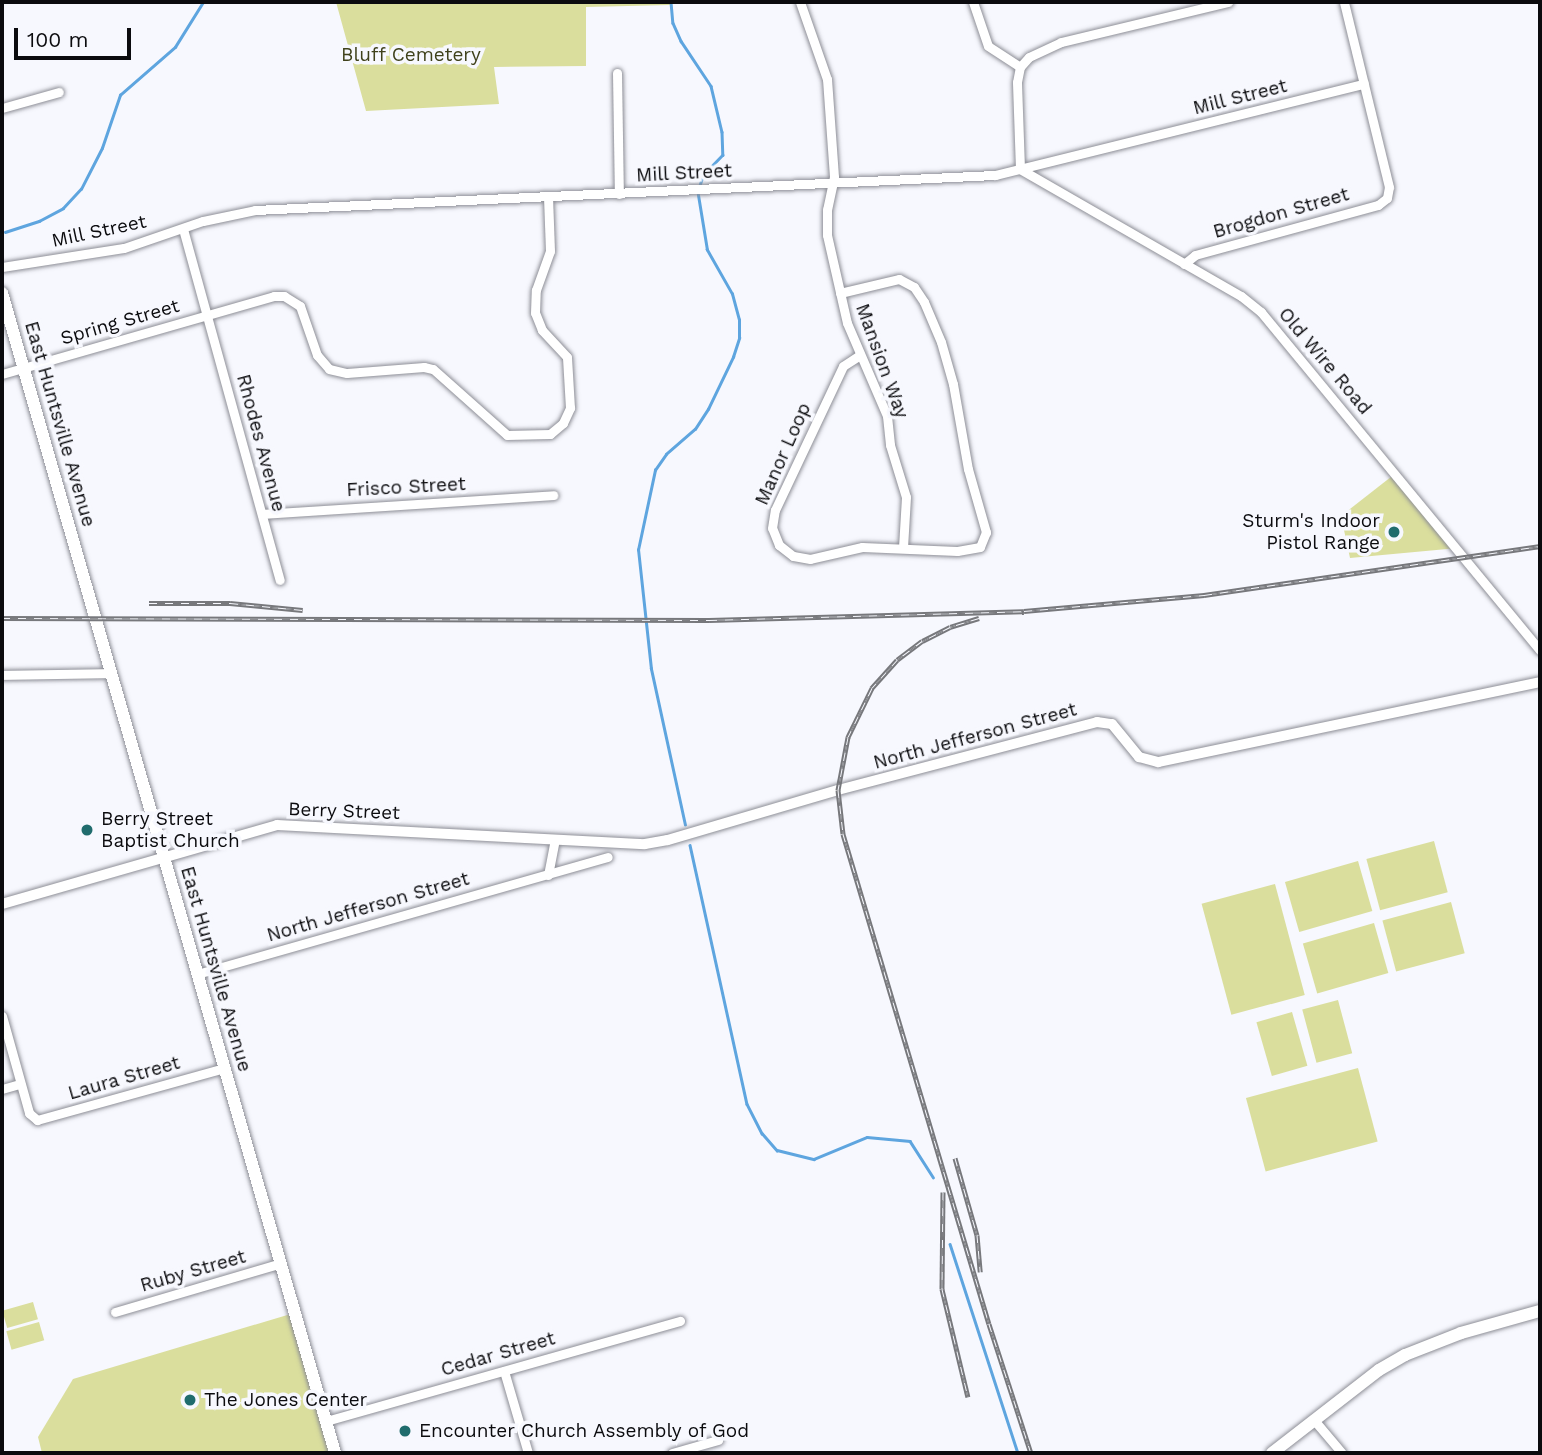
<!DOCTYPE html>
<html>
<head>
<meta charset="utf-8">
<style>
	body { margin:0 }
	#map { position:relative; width:1542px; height:1455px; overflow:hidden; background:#f7f8fe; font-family:"Work Sans",sans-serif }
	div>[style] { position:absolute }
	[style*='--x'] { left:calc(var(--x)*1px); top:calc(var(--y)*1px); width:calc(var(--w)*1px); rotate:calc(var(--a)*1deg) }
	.green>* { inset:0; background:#dade9d; transform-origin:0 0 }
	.stream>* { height:2.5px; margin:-1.25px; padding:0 1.25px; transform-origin:1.25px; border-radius:1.25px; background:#5ea5df }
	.roads { filter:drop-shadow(0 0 2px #8d8e96) drop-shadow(0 0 2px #8d8e96) }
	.minor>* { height:9px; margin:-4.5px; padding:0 4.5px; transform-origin:4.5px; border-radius:4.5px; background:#fff }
	.tertiary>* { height:10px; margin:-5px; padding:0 5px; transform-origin:5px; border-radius:5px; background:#fff }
	.secondary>* { height:12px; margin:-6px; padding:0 6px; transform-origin:6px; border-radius:6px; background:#fff }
	.rail>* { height:5px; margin-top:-2.5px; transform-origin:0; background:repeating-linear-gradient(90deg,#f7f8fe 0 8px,#77787c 0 16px); box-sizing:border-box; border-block:2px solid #77787c }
	.dots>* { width:19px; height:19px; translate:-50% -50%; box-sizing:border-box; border:4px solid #f7f8fe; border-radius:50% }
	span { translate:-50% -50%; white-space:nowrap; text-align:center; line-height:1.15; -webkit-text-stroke:7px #f7f8fe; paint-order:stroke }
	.park-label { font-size:19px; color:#3f411b }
	.street-label { font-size:19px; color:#0b0b0e }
	.poi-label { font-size:19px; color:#0b0b0e }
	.right { translate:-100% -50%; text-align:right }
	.left { translate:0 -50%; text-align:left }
	.frame { position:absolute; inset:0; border:4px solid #0b0b0e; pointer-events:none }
	.scale { position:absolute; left:14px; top:28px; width:117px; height:32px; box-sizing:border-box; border:4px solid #0b0b0e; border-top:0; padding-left:9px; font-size:21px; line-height:24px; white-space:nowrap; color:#0b0b0e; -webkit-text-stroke:5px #f7f8fe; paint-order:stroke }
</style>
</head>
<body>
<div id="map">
	<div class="green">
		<div style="clip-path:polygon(336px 2px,671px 2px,670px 5px,586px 7px,586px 66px,494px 67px,499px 104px,366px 111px)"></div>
		<div style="clip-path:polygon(1396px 473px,1458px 548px,1350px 558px,1341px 516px)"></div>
		<div style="left:1434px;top:841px;width:53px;height:70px;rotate:75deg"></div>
		<div style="left:1358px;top:861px;width:52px;height:76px;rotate:74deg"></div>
		<div style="left:1275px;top:884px;width:115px;height:76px;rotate:75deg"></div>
		<div style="left:1451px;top:902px;width:53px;height:71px;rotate:75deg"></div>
		<div style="left:1374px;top:923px;width:52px;height:74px;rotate:74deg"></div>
		<div style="left:1338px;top:1000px;width:55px;height:37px;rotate:75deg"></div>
		<div style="left:1292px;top:1012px;width:56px;height:37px;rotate:74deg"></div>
		<div style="left:1358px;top:1068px;width:76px;height:116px;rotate:75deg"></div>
		<div style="left:33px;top:1302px;width:18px;height:32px;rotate:74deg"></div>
		<div style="clip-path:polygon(294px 1313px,335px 1453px,42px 1453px,38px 1437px,73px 1379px)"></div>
		<div style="left:39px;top:1322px;width:19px;height:34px;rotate:74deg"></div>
	</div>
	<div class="stream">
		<div style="--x:671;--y:2;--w:21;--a:85"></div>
		<div style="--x:673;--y:23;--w:20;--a:66"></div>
		<div style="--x:681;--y:41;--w:54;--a:56.3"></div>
		<div style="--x:711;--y:86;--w:47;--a:76.6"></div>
		<div style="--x:722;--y:132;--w:23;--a:88"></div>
		<div style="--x:723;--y:155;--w:29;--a:134"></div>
		<div style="--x:703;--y:176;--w:10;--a:107"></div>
		<div style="--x:5;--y:232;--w:36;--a:-18"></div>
		<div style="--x:39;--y:221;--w:27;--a:-28"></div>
		<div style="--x:63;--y:208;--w:26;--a:-47"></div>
		<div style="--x:81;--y:189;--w:46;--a:-62.9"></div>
		<div style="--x:102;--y:148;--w:56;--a:-71.2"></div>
		<div style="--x:120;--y:95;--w:73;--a:-41.1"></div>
		<div style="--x:175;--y:47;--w:53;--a:-58.1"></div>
		<div style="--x:685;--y:825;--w:160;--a:-102.3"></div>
		<div style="--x:651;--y:669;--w:120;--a:-96.2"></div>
		<div style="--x:638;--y:550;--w:82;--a:-78"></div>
		<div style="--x:655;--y:470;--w:19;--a:-55"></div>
		<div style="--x:666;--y:454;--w:38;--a:-41"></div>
		<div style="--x:695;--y:429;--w:24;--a:-57"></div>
		<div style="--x:708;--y:409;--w:58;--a:-64.3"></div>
		<div style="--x:733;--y:357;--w:20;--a:-72"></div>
		<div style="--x:739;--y:338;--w:18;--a:-90"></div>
		<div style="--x:739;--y:320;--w:27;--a:-105"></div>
		<div style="--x:732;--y:294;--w:51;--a:-119.6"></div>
		<div style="--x:707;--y:250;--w:56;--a:-99.3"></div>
		<div style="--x:690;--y:845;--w:265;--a:77.6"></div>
		<div style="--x:747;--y:1104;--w:33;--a:63"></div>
		<div style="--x:762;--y:1133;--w:23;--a:49"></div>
		<div style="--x:777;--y:1150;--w:38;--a:14"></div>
		<div style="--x:814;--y:1159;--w:57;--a:-22.5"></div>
		<div style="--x:867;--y:1137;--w:43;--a:5.3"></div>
		<div style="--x:910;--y:1141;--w:43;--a:57.4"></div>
		<div style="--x:950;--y:1244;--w:220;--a:72"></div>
	</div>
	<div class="roads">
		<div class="minor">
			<div style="--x:800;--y:2;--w:82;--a:70.7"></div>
			<div style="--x:827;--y:79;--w:98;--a:85.9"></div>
			<div style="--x:834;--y:177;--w:34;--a:102"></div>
			<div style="--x:827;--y:210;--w:25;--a:90"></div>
			<div style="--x:827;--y:235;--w:90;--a:77.2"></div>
			<div style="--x:847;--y:323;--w:101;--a:66.7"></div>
			<div style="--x:887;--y:416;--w:29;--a:84"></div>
			<div style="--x:890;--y:445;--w:54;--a:72.9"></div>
			<div style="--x:906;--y:497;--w:51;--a:93.4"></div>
			<div style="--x:973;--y:2;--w:46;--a:71.2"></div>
			<div style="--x:988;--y:46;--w:38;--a:33"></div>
			<div style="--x:617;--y:73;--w:121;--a:89.1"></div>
			<div style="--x:2;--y:108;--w:59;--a:-15.7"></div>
			<div style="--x:1020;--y:169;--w:255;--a:29.9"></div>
			<div style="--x:1241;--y:296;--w:26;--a:39"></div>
			<div style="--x:1261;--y:312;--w:438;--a:50.5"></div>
			<div style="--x:1020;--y:169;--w:87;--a:-92"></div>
			<div style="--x:1017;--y:82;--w:15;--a:-79"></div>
			<div style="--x:1020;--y:67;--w:13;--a:-48"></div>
			<div style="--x:1029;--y:57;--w:35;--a:-25"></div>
			<div style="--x:1061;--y:42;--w:172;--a:-13.5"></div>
			<div style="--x:183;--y:229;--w:364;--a:74.6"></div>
			<div style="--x:1184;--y:264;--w:14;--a:-39"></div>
			<div style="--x:1195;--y:255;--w:190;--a:-15.3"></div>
			<div style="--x:1378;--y:205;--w:11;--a:-38"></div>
			<div style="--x:1387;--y:198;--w:11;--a:-80"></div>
			<div style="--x:1389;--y:187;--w:190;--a:-103.7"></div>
			<div style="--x:2;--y:267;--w:123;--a:-8.9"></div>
			<div style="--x:124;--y:248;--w:83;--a:-18.9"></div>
			<div style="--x:203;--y:221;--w:53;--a:-11.9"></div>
			<div style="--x:255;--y:210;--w:741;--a:-2.71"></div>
			<div style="--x:995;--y:175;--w:380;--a:-13.9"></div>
			<div style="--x:840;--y:293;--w:61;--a:-13.3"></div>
			<div style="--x:899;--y:279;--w:17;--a:28"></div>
			<div style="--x:914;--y:287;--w:18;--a:56"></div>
			<div style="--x:924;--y:302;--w:43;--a:67"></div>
			<div style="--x:941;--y:342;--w:44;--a:74.1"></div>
			<div style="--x:953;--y:384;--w:86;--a:80"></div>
			<div style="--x:968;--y:469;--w:66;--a:74.1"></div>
			<div style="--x:986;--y:532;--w:16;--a:112"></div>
			<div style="--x:980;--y:547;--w:23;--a:170"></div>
			<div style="--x:957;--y:551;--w:95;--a:-177.6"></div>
			<div style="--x:862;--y:547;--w:53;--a:167"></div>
			<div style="--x:810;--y:559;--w:17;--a:-170"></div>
			<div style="--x:793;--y:556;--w:18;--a:-142"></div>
			<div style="--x:779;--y:545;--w:18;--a:-112"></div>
			<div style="--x:772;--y:528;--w:18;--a:-81"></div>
			<div style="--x:775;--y:510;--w:159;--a:-64.7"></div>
			<div style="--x:843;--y:366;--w:20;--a:-33"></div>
			<div style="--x:2;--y:374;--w:283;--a:-16"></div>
			<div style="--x:274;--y:296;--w:10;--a:0"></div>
			<div style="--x:284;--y:296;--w:19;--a:32"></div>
			<div style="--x:300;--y:306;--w:52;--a:70.9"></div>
			<div style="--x:317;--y:355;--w:18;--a:49"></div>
			<div style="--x:329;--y:369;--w:18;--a:13"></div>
			<div style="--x:347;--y:373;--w:77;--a:-4.5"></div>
			<div style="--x:424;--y:367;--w:9;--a:13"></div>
			<div style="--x:433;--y:369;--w:99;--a:41.7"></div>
			<div style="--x:507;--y:435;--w:43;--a:-1.3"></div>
			<div style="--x:550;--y:434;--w:17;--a:-40"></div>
			<div style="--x:563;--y:423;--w:17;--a:-65"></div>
			<div style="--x:570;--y:408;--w:51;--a:-93.4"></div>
			<div style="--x:567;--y:357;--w:37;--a:-133"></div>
			<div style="--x:542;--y:330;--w:18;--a:-112"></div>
			<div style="--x:535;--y:313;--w:23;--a:-88"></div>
			<div style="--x:536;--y:290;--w:41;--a:-70.3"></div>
			<div style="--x:550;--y:251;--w:55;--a:-92.1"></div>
			<div style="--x:262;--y:514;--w:292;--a:-3.7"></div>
			<div style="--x:2;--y:675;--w:110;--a:-1"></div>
			<div style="--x:548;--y:875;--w:36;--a:-79"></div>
			<div style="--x:197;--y:974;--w:427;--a:-15.9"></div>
			<div style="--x:2;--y:1016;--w:101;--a:74.4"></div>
			<div style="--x:29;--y:1113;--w:11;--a:41"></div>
			<div style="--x:37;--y:1120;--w:194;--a:-15.5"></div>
			<div style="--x:2;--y:1089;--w:19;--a:-16"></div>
			<div style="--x:115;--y:1312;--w:173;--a:-16.4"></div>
			<div style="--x:504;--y:1371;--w:85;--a:73.7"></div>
			<div style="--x:1314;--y:1420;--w:43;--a:49.7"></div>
			<div style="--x:326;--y:1421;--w:368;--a:-15.8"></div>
			<div style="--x:672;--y:1453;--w:48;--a:-15.8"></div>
		</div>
		<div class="tertiary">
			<div style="--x:2;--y:904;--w:286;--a:-16"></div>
			<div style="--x:277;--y:825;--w:368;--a:3"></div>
			<div style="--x:645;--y:844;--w:23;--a:-10"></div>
			<div style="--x:668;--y:840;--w:177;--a:-16.4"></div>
			<div style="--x:838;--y:790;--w:268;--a:-14.7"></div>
			<div style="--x:1097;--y:722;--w:15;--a:8"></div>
			<div style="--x:1112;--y:724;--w:43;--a:50.7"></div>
			<div style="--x:1139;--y:757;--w:20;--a:15"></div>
			<div style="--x:1158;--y:762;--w:390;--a:-11.8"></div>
		</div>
		<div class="secondary">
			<div style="--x:2;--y:293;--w:1207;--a:73.98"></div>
			<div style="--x:1272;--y:1453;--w:135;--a:-37.8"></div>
			<div style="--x:1379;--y:1370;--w:30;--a:-30"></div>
			<div style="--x:1405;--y:1355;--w:60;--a:-21.4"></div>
			<div style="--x:1461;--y:1333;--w:82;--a:-15.6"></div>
		</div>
	</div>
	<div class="rail">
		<div style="--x:149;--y:603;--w:81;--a:0"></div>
		<div style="--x:230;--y:603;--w:73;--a:5.5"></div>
		<div style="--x:2;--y:618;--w:707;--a:0.16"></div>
		<div style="--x:709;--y:620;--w:315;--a:-1.6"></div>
		<div style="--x:1024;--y:611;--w:181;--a:-5.1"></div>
		<div style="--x:1204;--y:595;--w:340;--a:-8.3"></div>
		<div style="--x:979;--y:618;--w:30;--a:163"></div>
		<div style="--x:950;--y:627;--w:31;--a:153"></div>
		<div style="--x:922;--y:641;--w:31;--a:143"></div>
		<div style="--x:897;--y:660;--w:38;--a:132"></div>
		<div style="--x:872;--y:688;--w:55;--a:116.1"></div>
		<div style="--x:848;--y:737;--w:54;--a:100.7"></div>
		<div style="--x:838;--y:790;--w:44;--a:83.5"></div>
		<div style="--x:843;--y:834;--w:511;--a:73.41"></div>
		<div style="--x:989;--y:1324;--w:136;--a:72"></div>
		<div style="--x:955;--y:1158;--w:80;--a:74.1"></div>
		<div style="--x:977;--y:1235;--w:37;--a:85"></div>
		<div style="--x:943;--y:1192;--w:97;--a:90.6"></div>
		<div style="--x:942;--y:1289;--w:111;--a:76.5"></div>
	</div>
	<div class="dots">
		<div style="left:1394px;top:532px;background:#206c6d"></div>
		<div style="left:87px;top:830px;background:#206c6d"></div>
		<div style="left:190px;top:1400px;background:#206c6d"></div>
		<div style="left:405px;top:1431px;background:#206c6d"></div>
	</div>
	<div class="park-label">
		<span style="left:411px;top:55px">Bluff Cemetery</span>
	</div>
	<div class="street-label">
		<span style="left:1240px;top:97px;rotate:-14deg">Mill Street</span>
		<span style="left:684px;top:173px;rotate:-3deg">Mill Street</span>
		<span style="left:1281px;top:213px;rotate:-16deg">Brogdon Street</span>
		<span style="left:99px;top:231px;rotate:-12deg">Mill Street</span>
		<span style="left:120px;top:322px;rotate:-16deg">Spring Street</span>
		<span style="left:882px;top:361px;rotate:70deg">Mansion Way</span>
		<span style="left:1325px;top:361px;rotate:50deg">Old Wire Road</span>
		<span style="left:60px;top:424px;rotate:74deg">East Huntsville Avenue</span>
		<span style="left:261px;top:443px;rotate:75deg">Rhodes Avenue</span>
		<span style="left:783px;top:454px;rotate:-66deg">Manor Loop</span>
		<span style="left:406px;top:487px;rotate:-3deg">Frisco Street</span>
		<span style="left:975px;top:736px;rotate:-15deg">North Jefferson Street</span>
		<span style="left:344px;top:811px;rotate:2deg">Berry Street</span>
		<span style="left:368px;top:907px;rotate:-16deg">North Jefferson Street</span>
		<span style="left:216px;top:969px;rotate:74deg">East Huntsville Avenue</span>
		<span style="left:124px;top:1078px;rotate:-16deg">Laura Street</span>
		<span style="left:193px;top:1271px;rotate:-16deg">Ruby Street</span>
		<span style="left:498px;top:1354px;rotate:-16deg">Cedar Street</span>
	</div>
	<div class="poi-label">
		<span class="right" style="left:1380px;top:532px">Sturm's Indoor<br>Pistol Range</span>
		<span class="left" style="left:101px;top:830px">Berry Street<br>Baptist Church</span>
		<span class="left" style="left:204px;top:1400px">The Jones Center</span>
		<span class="left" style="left:419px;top:1431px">Encounter Church Assembly of God</span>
	</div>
	<div class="frame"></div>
	<div class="scale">100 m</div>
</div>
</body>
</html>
